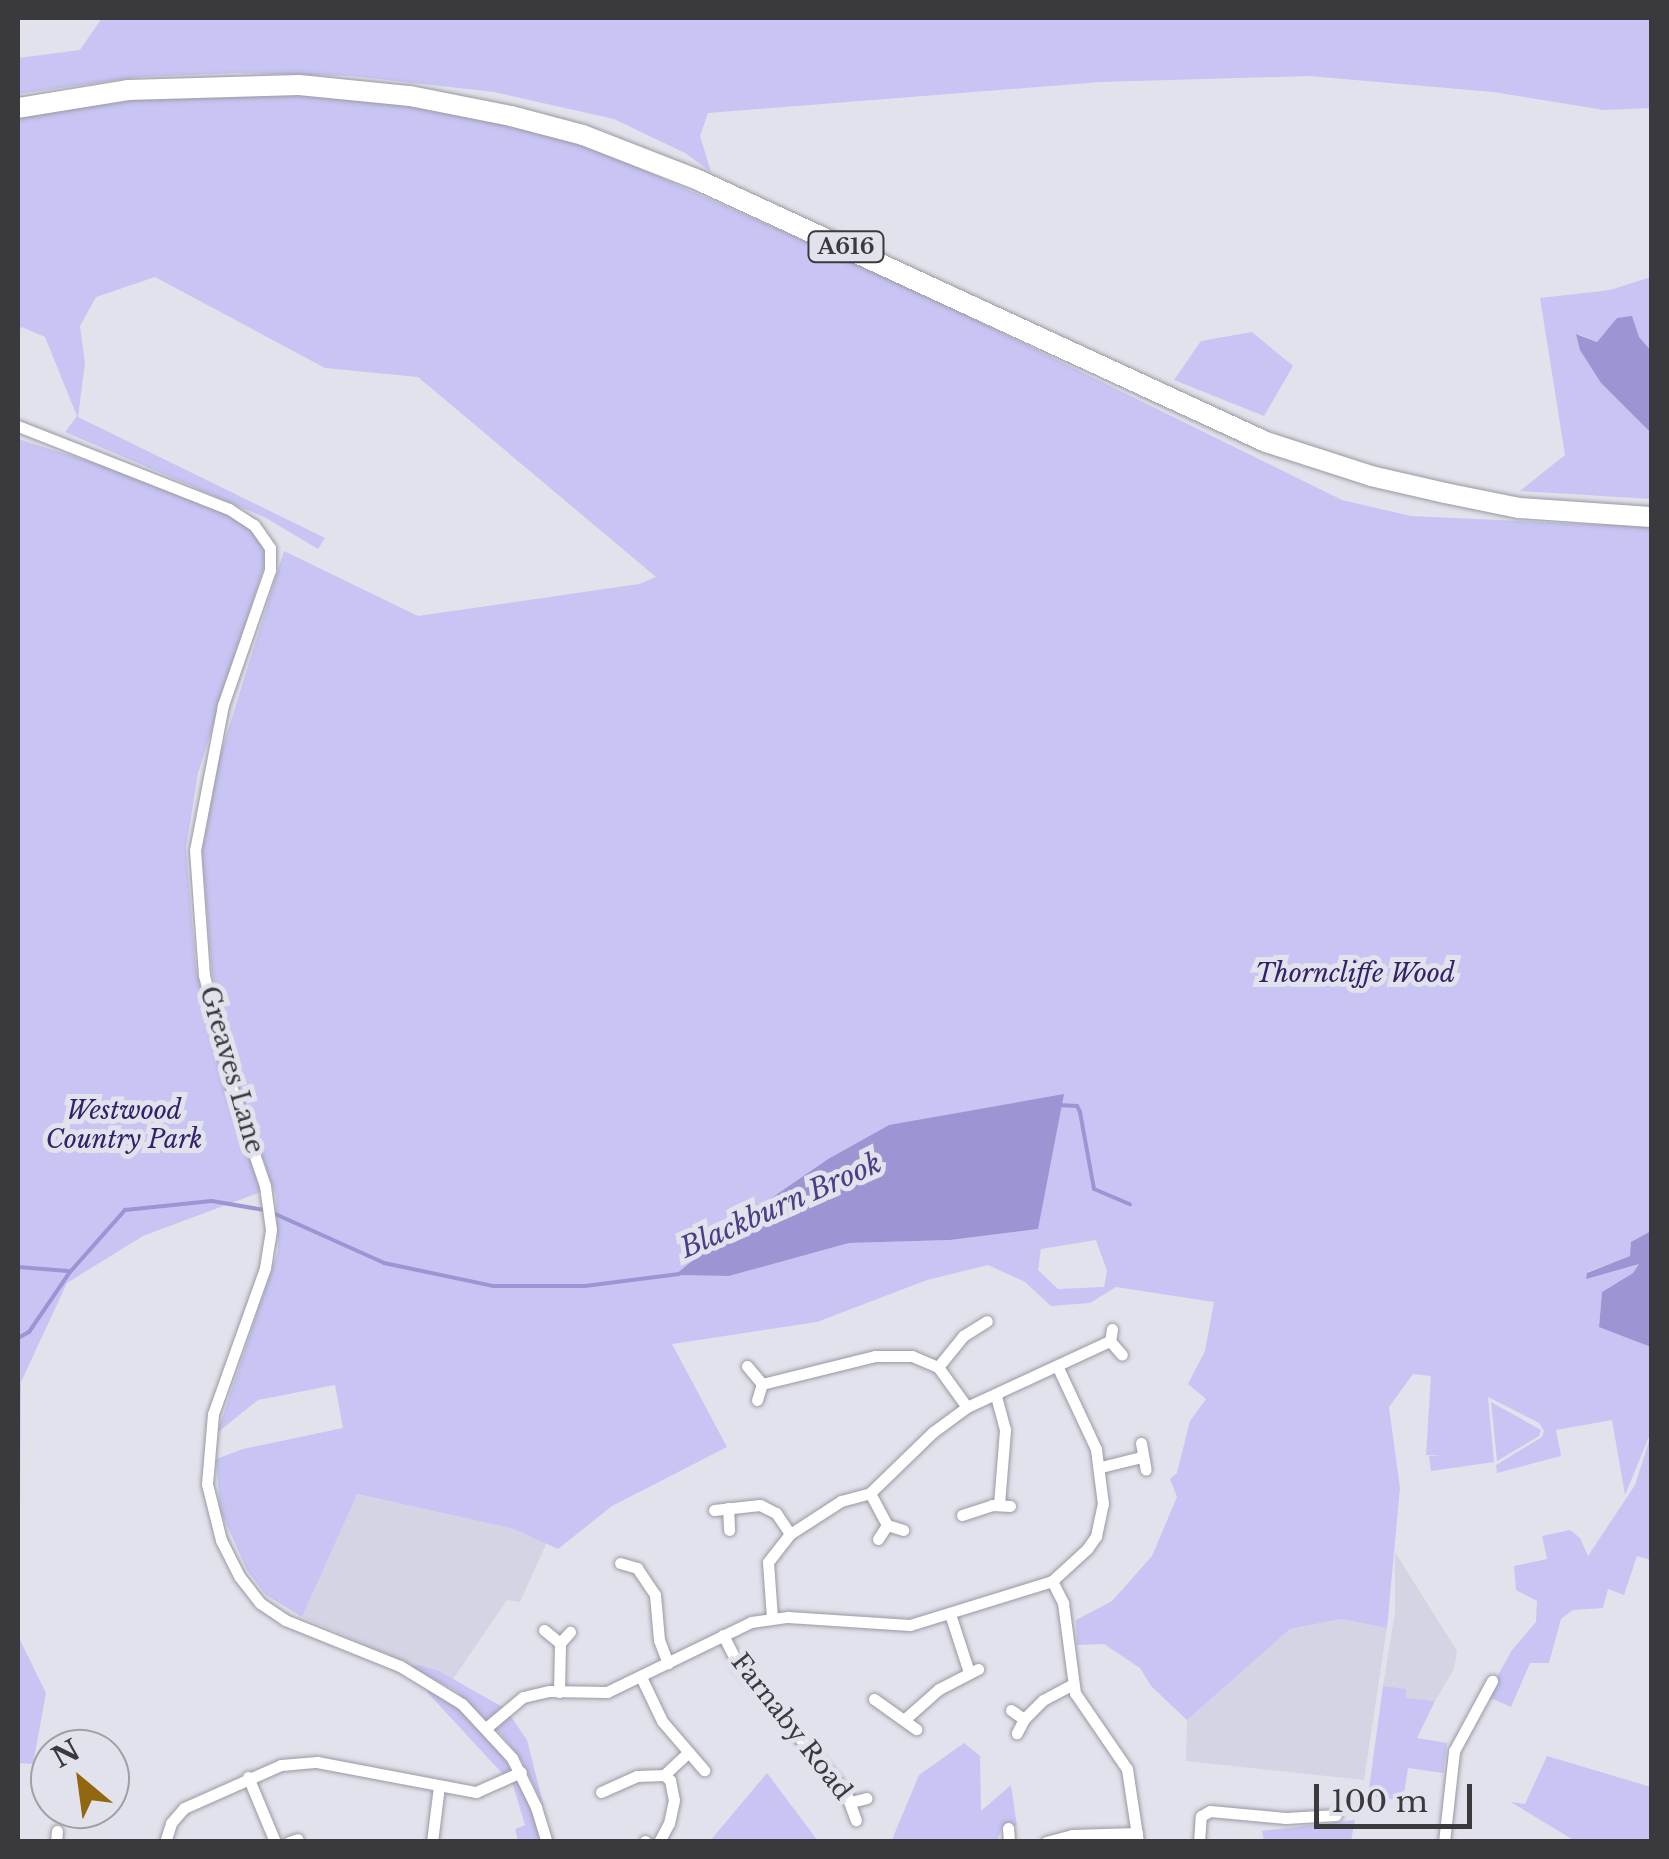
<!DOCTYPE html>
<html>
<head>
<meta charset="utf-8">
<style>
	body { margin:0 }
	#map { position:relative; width:1669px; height:1859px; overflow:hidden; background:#e2e2ec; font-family:"Libre Baskerville",serif }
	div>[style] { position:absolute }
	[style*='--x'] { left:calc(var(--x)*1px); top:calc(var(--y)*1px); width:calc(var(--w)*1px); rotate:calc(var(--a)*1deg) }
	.built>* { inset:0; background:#d5d4e5 }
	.green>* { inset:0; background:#c8c4f3 }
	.water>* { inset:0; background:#9c95d3 }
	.stream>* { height:4px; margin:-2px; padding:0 2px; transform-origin:2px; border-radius:2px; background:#9c95d3 }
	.roads { filter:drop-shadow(0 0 2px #9999a2) drop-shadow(0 0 2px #9999a2) }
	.street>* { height:11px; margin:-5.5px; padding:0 5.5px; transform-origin:5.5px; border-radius:5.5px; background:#fff }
	.highway>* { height:20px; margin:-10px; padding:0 10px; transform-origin:10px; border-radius:10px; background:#fff }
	span { translate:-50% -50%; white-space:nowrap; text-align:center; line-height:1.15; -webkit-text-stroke:10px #e2e2ec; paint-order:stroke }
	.shield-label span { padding:2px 8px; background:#e2e2ec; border:2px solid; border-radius:8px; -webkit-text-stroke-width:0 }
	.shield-label { font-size:22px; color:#3a3a3e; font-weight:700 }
	.park-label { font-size:25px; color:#33226b; font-style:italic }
	.street-label { font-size:25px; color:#3a3a3e }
	.water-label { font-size:28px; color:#4b3e89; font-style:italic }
	.frame { position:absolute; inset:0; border:20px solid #3a3a3e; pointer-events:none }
	.north { position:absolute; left:30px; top:1729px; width:100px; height:100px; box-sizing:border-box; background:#e2e2ec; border:2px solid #9f9fa6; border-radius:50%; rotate:331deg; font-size:28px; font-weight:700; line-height:40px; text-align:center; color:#3a3a3e }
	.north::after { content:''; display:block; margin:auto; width:35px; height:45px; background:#926711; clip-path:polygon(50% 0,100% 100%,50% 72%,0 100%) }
	.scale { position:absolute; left:1314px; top:1784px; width:158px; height:45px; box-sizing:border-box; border:5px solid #3a3a3e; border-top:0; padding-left:12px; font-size:30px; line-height:35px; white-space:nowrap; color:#3a3a3e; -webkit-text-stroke:8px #e2e2ec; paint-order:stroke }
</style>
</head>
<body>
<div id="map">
	<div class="built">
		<div style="clip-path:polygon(356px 1494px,514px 1529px,547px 1542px,520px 1602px,507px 1600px,451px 1682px,302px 1617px)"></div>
		<div style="clip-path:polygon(1395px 1552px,1457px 1651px,1454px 1669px,1435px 1701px,1405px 1698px,1383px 1686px,1395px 1612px)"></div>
		<div style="clip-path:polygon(1341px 1619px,1387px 1628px,1364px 1780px,1186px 1761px,1187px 1720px,1290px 1629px)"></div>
	</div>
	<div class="green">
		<div style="clip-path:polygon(102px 18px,1651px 18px,1651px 108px,1604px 110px,1493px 92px,1309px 76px,1101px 82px,708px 113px,700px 136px,711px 172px,685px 153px,614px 119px,494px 92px,351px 76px,239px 73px,139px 77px,18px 94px,18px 58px,80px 50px)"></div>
		<div style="clip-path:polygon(evenodd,239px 93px,333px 95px,448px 111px,571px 138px,911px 288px,1342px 500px,1411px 516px,1651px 527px,1651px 1231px,1632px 1242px,1631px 1256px,1588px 1272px,1586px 1278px,1640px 1263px,1633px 1273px,1602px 1292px,1599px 1326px,1651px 1347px,1651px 1432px,1625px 1495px,1612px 1420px,1556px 1430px,1561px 1456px,1497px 1473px,1496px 1465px,1542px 1437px,1544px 1431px,1539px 1423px,1488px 1397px,1494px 1462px,1431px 1471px,1429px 1456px,1442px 1455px,1426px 1455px,1431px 1376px,1413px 1374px,1389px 1407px,1400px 1488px,1387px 1628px,1341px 1619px,1290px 1629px,1187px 1720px,1151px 1686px,1140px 1668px,1104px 1644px,1077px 1645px,1076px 1620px,1112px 1601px,1152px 1556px,1177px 1497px,1170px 1479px,1177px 1473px,1190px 1421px,1206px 1399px,1188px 1384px,1205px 1351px,1214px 1302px,1116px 1287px,1090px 1303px,1051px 1306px,1025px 1282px,988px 1265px,927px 1280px,817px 1322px,672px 1344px,727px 1447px,612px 1506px,558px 1549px,514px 1529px,357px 1494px,302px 1617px,266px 1595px,247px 1570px,220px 1510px,216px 1459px,243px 1449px,343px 1428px,335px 1385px,258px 1400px,217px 1433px,278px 1251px,276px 1196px,237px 1083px,212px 972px,202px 851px,219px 759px,284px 551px,418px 616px,639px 584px,656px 577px,418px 377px,325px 368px,155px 277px,96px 297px,80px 326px,85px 363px,78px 417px,325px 538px,318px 549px,266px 518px,65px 432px,77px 416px,45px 337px,22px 327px,18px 331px,18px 116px,157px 97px,239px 93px,889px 1125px,1038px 1229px,950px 1240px,849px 1243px,729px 1276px,677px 1275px,754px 1210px,828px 1159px,889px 1125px,239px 93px,1096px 1240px,1107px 1271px,1104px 1287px,1058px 1289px,1038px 1270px,1041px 1249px,1096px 1240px)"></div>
		<div style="clip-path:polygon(1651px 277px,1651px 351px,1617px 318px,1597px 342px,1578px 334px,1601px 383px,1651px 433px,1651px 499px,1520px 491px,1565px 455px,1540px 298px,1610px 290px)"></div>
		<div style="clip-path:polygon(1252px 332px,1293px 366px,1264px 416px,1174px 380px,1201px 341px)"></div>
		<div style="clip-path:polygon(18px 439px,98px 464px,228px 515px,254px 531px,267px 557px,198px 773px,186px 848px,196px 969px,223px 1082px,261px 1192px,143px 1236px,67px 1283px,21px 1382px,19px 1638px,46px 1693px,33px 1764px,18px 1763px)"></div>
		<div style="clip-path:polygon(1491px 1402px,1541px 1430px,1539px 1436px,1497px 1461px)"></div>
		<div style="clip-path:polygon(1651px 1435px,1651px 1560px,1637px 1556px,1624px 1595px,1608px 1589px,1603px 1608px,1573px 1610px,1561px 1619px,1549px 1663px,1530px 1663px,1511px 1707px,1486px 1696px,1512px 1650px,1536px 1622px,1537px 1601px,1516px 1590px,1514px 1566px,1547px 1559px,1542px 1536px,1570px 1530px,1580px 1538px,1588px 1556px,1635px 1485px)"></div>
		<div style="clip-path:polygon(419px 1665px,439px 1671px,506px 1709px,527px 1740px,544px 1807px,522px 1761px,501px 1734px,456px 1691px,409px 1666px)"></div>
		<div style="clip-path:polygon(1383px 1686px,1406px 1689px,1406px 1698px,1435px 1701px,1417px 1738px,1447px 1743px,1443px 1773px,1408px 1768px,1403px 1801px,1368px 1796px)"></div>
		<div style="clip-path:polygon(430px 1689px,459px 1709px,494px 1743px,523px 1789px,543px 1841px,518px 1841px,515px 1829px,525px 1825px,513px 1785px,427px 1692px)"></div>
		<div style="clip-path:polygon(964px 1743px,980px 1756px,981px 1811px,1011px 1785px,1017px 1826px,1002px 1827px,998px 1839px,891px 1842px,919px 1775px)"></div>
		<div style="clip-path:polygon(1547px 1756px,1651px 1787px,1651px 1841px,1575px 1841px,1511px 1802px,1525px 1804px)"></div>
		<div style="clip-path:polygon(767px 1773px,818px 1841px,710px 1841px)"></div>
		<div style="clip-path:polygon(1355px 1820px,1351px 1841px,1264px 1841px,1262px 1831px)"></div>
	</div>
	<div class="water">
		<div style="clip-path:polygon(1632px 316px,1639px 337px,1651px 351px,1651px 433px,1601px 383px,1580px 350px,1576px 334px,1597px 342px,1617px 318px)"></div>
		<div style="clip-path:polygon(1064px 1094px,1038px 1229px,950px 1240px,849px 1243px,729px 1276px,675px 1275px,754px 1210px,828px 1159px,889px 1125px)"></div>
		<div style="clip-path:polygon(1651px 1231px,1651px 1347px,1599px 1327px,1602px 1292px,1633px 1273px,1639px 1264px,1586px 1279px,1587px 1273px,1630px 1256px,1631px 1242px)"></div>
	</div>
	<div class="stream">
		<div style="--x:1057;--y:1105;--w:20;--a:3"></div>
		<div style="--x:1077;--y:1106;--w:7;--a:63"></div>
		<div style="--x:1080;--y:1112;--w:78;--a:79.7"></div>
		<div style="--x:1094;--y:1189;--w:39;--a:23"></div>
		<div style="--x:273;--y:1213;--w:122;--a:24.2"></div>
		<div style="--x:384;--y:1263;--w:111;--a:11.9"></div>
		<div style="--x:493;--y:1286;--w:92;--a:0"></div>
		<div style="--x:585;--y:1286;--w:95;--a:-7.3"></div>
		<div style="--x:18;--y:1267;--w:50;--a:4.6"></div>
		<div style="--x:18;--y:1338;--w:13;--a:-29"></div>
		<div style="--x:29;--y:1332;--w:73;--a:-55.7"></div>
		<div style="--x:70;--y:1272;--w:83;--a:-48.4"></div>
		<div style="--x:125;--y:1210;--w:87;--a:-5.9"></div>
		<div style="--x:212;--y:1201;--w:53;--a:9.8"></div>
	</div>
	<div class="roads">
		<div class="street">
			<div style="--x:18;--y:426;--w:227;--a:21.5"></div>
			<div style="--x:229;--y:509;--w:30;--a:33"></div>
			<div style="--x:254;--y:525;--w:28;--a:55"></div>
			<div style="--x:270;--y:548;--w:22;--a:90"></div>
			<div style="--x:270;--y:570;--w:143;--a:109.2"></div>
			<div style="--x:223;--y:705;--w:148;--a:100.9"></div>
			<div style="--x:195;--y:850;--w:125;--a:85.9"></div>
			<div style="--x:204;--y:975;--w:114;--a:76.3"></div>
			<div style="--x:231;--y:1086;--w:106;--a:71.2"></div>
			<div style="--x:265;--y:1186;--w:44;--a:82.2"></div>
			<div style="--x:271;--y:1230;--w:38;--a:99"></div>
			<div style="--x:265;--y:1268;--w:155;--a:109.6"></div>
			<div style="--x:213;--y:1414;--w:70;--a:94.9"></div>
			<div style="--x:207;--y:1484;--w:58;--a:76"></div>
			<div style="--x:221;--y:1540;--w:40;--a:63.4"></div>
			<div style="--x:239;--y:1576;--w:34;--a:52"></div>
			<div style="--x:260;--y:1603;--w:30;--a:34"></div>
			<div style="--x:285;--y:1620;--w:124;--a:21.8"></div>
			<div style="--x:400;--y:1666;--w:73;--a:31.5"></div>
			<div style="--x:462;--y:1704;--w:74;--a:47.2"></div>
			<div style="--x:512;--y:1758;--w:55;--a:63.9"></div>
			<div style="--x:536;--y:1807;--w:37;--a:73"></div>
			<div style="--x:1112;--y:1329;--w:12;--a:99"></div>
			<div style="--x:1110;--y:1341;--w:18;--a:49"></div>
			<div style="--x:747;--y:1366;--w:23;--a:50"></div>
			<div style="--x:762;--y:1384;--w:116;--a:-13.9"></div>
			<div style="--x:875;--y:1356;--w:37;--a:0"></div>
			<div style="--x:912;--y:1356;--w:28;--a:23"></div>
			<div style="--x:938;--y:1367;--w:49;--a:54.1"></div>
			<div style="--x:938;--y:1367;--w:40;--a:-51"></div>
			<div style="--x:963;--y:1336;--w:28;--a:-32"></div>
			<div style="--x:996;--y:1396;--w:35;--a:75"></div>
			<div style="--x:1005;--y:1430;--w:74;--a:94.6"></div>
			<div style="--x:757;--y:1400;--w:17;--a:-73"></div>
			<div style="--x:1141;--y:1443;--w:27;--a:80"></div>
			<div style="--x:1101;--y:1467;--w:41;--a:-14"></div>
			<div style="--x:870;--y:1493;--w:36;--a:62"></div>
			<div style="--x:728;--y:1508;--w:22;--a:87"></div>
			<div style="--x:714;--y:1510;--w:46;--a:-6.2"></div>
			<div style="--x:760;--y:1505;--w:18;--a:27"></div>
			<div style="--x:776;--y:1513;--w:25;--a:56"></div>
			<div style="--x:962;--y:1515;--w:32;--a:-18"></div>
			<div style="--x:992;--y:1505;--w:18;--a:3"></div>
			<div style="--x:878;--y:1539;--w:17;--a:-57"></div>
			<div style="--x:887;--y:1525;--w:17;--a:17"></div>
			<div style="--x:620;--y:1563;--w:18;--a:16"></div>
			<div style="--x:637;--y:1568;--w:32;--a:56"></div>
			<div style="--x:655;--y:1595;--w:45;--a:84.9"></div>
			<div style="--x:659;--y:1640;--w:25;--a:69"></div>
			<div style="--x:1052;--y:1581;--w:25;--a:63"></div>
			<div style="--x:1063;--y:1603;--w:91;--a:82.4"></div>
			<div style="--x:1075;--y:1693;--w:92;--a:55.6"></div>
			<div style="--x:1127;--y:1769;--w:74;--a:81.4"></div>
			<div style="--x:950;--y:1614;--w:61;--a:71.9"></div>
			<div style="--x:772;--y:1618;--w:56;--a:-94.1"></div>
			<div style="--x:768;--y:1562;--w:36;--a:-52"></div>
			<div style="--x:790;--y:1534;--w:61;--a:-32.9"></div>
			<div style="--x:841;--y:1501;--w:30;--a:-15"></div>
			<div style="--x:870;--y:1493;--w:88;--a:-44.1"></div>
			<div style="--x:933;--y:1432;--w:42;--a:-36.3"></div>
			<div style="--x:967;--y:1407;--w:157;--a:-24.8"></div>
			<div style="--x:544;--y:1630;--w:21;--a:39"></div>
			<div style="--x:723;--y:1635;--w:35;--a:63"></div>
			<div style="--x:739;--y:1666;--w:166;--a:49.9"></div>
			<div style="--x:846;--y:1793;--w:29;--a:70"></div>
			<div style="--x:641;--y:1677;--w:49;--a:64.5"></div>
			<div style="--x:662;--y:1721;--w:65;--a:49.4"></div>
			<div style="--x:559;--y:1692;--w:49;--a:-88.8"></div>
			<div style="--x:560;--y:1643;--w:15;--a:-48"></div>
			<div style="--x:874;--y:1699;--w:52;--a:35.5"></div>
			<div style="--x:1011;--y:1710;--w:16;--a:35"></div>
			<div style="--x:1024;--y:1719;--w:16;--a:117"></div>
			<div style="--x:905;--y:1719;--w:45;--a:-41.4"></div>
			<div style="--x:939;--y:1689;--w:44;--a:-27.1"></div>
			<div style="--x:1024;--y:1719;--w:27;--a:-45"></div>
			<div style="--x:1043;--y:1700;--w:34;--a:-28"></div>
			<div style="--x:486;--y:1728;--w:48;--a:-40"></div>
			<div style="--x:523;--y:1697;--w:27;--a:-13"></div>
			<div style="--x:549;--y:1691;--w:58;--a:1"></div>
			<div style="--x:607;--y:1692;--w:160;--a:-25.9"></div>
			<div style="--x:751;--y:1622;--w:37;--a:-8"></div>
			<div style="--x:788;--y:1617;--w:122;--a:3.8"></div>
			<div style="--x:910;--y:1625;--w:149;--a:-17.2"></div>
			<div style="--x:1052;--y:1581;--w:47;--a:-42.4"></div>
			<div style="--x:1087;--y:1549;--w:16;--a:-55"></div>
			<div style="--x:1096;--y:1536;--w:33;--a:-78"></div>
			<div style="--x:1103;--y:1504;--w:55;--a:-97.3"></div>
			<div style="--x:1096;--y:1449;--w:89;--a:-115.1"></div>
			<div style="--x:664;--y:1775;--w:33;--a:-43"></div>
			<div style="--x:248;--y:1777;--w:70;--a:67.4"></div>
			<div style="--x:601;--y:1792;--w:39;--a:-24"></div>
			<div style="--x:637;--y:1776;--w:27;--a:-2"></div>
			<div style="--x:664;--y:1775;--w:8;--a:40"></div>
			<div style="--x:670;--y:1780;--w:20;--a:79"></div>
			<div style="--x:674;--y:1800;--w:24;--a:102"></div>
			<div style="--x:669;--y:1823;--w:21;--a:118"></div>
			<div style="--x:851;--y:1802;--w:16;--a:-14"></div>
			<div style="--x:1008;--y:1828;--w:14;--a:86"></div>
			<div style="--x:645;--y:1841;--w:1;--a:45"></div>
			<div style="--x:56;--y:1842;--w:11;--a:-85"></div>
			<div style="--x:165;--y:1842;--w:20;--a:-72"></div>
			<div style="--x:171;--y:1823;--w:20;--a:-49"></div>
			<div style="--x:184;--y:1808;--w:106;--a:-23.9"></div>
			<div style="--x:281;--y:1765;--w:36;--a:-5"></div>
			<div style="--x:317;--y:1762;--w:162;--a:10.7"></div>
			<div style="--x:476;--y:1792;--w:49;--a:-24"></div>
			<div style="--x:289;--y:1842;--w:9;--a:-18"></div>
			<div style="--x:432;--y:1842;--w:56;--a:-82.9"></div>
			<div style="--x:1046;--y:1842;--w:27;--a:-15"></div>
			<div style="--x:1072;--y:1835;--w:65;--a:-1.8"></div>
			<div style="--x:1199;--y:1842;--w:26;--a:-86"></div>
			<div style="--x:1201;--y:1816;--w:10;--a:-29"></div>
			<div style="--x:1210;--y:1811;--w:76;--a:5.3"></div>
			<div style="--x:1286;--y:1818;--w:50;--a:-3.4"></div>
			<div style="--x:1444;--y:1842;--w:92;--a:-83.7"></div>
			<div style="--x:1454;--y:1751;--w:80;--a:-61.5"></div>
		</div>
		<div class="highway">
			<div style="--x:18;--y:108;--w:111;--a:-9.3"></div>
			<div style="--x:128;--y:90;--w:171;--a:-1.7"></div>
			<div style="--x:299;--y:85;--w:112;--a:5.7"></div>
			<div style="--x:410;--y:96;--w:103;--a:11.2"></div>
			<div style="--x:511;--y:116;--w:74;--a:14.8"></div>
			<div style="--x:583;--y:135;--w:121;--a:21.3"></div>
			<div style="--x:696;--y:179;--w:628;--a:24.77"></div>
			<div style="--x:1266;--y:442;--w:110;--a:17.9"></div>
			<div style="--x:1371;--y:476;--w:76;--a:12.9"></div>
			<div style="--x:1445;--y:493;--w:76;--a:11.5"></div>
			<div style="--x:1519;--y:508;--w:133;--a:3.9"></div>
		</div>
	</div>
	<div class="shield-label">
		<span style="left:846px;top:247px">A616</span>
	</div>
	<div class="park-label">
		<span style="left:1355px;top:974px">Thorncliffe Wood</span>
		<span style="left:124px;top:1126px">Westwood<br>Country Park</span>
	</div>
	<div class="street-label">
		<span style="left:231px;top:1070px;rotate:74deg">Greaves Lane</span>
		<span style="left:791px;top:1727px;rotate:52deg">Farnaby Road</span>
	</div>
	<div class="water-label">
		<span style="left:781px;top:1206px;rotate:-24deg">Blackburn Brook</span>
	</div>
	<div class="frame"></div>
	<div class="north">N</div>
	<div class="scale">100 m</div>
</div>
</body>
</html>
